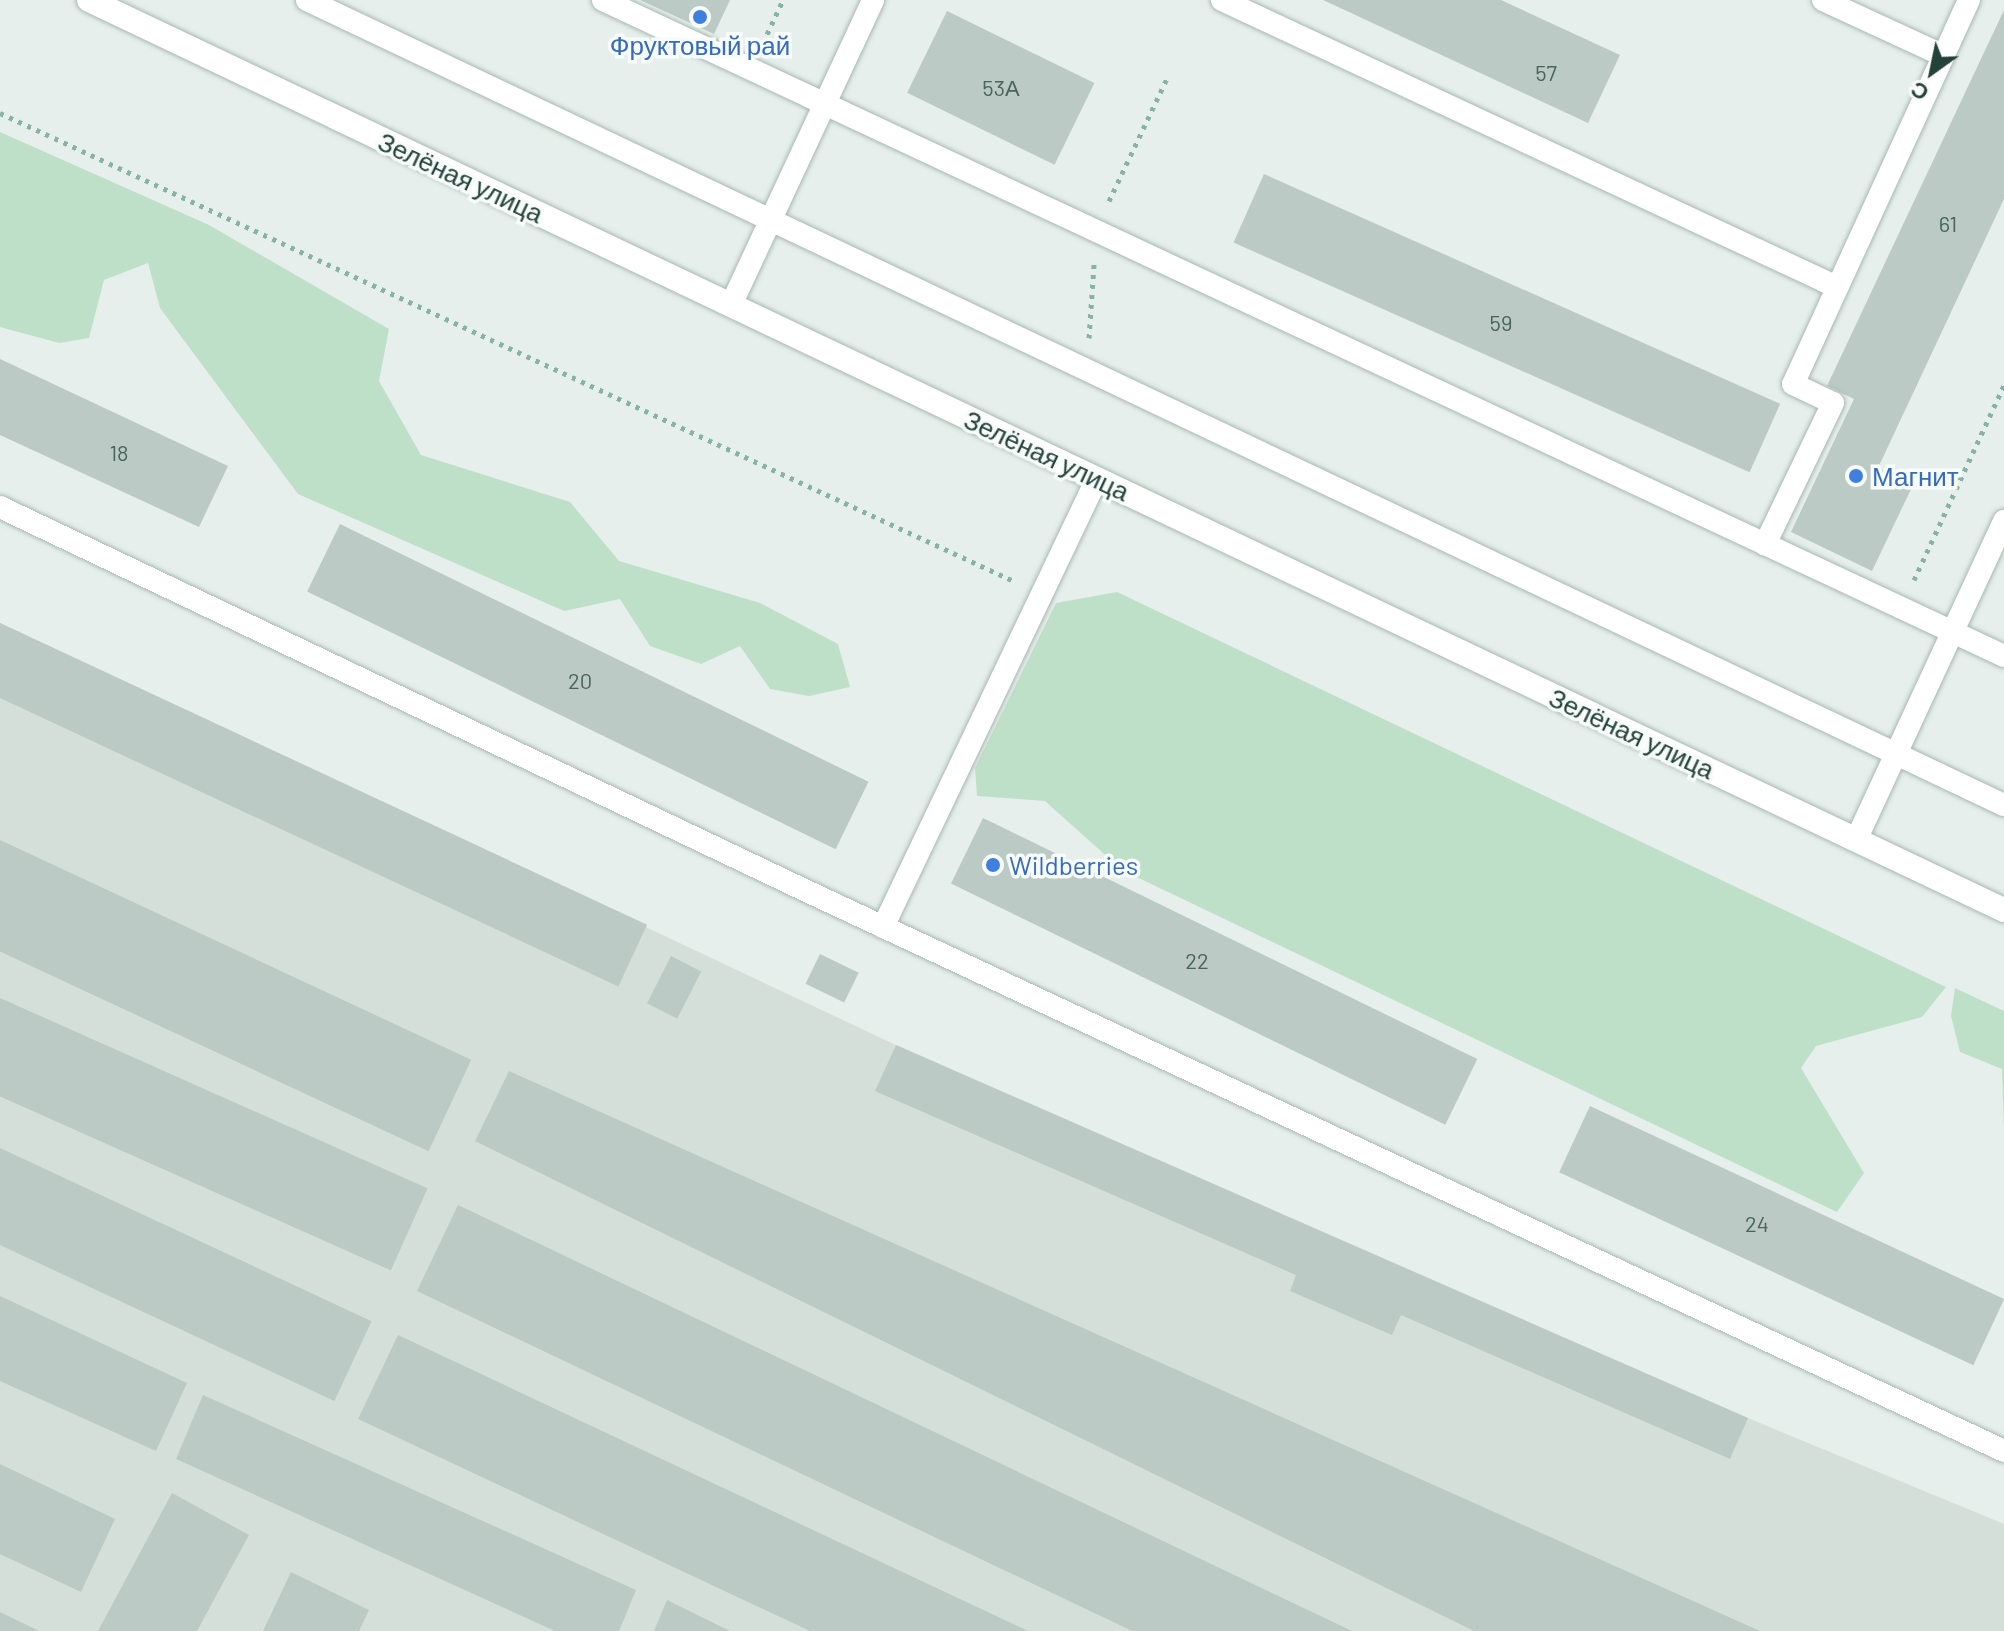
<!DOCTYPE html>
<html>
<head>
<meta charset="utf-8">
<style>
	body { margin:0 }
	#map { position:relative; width:2004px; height:1631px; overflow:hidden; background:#e6efeb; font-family:Barlow,sans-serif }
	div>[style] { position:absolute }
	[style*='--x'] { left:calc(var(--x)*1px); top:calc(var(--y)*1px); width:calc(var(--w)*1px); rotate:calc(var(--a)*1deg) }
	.built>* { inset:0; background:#d4dfda }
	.green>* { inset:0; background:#bfe0c8 }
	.building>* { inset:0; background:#bbcac4; transform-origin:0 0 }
	.path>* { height:5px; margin-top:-2.5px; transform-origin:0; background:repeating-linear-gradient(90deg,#86b3a5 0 4px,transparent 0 10px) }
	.roads { filter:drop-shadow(0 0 2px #a8b8b2) drop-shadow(0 0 2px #a8b8b2) }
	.service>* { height:22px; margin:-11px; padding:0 11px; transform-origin:11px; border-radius:11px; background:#fff }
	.secondary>* { height:24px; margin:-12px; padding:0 12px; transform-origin:12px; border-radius:12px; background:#fff }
	.dots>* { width:22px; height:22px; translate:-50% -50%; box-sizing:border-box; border:4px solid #f7fbf9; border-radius:50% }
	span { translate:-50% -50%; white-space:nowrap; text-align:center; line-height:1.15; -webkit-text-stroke:7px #f7fbf9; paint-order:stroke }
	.number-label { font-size:22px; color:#4a645c }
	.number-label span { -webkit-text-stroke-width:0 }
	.shop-label { font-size:26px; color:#366cbe }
	.left { translate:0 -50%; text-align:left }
	.street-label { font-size:26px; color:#24423a }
	.north { position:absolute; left:1892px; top:32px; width:80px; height:80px; -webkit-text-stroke:6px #f7fbf9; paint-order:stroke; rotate:213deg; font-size:22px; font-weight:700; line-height:32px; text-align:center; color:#24423a }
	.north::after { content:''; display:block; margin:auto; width:28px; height:36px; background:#24423a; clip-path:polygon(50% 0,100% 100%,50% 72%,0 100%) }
</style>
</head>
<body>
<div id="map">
	<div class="built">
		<div style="clip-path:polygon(0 623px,896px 1045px,1748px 1418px,2004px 1524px,2004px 1631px,0 1631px)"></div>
	</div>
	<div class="green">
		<div style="clip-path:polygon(0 132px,209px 225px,389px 329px,379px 381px,421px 455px,570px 502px,619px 561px,760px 603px,838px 644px,850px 687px,809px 696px,770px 689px,740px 646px,701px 664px,650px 646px,620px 599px,564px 611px,298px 494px,160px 308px,148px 263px,104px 280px,89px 338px,59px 343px,0 327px)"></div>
		<div style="clip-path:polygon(1117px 592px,1946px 987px,1922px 1017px,1816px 1046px,1801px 1068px,1864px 1173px,1837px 1212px,1122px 870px,1045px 801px,977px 796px,975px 768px,1056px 603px)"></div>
		<div style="clip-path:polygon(1955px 988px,2004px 1011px,2004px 1128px,2002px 1069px,1960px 1052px,1951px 1016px)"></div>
	</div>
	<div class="building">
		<div style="clip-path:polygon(640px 0,730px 0,714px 34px)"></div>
		<div style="clip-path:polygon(1323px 0,1501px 0,1620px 55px,1588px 123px)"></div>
		<div style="clip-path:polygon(2004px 10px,2004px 199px,1878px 468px,1913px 485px,1872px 571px,1791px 532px,1854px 399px,1827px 386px)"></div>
		<div style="left:947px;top:11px;width:164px;height:91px;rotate:26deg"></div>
		<div style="left:1264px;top:174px;width:565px;height:75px;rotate:24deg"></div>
		<div style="clip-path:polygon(0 359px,228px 466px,199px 527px,0 435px)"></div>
		<div style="left:340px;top:524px;width:588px;height:75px;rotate:26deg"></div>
		<div style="left:0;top:623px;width:714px;height:68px;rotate:25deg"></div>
		<div style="left:983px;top:818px;width:550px;height:73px;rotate:26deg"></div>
		<div style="left:0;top:840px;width:520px;height:101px;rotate:25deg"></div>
		<div style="left:820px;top:954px;width:43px;height:33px;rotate:26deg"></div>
		<div style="left:671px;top:956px;width:34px;height:53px;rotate:27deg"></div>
		<div style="left:0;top:998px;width:468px;height:90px;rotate:24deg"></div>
		<div style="clip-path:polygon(896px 1045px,1748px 1418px,1730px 1459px,1401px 1315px,1392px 1335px,1290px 1291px,1296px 1275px,875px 1091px)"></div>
		<div style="clip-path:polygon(509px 1071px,1760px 1631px,1474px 1631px,475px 1141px)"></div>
		<div style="left:1590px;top:1106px;width:457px;height:73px;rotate:25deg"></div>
		<div style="left:0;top:1148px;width:410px;height:88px;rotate:25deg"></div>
		<div style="clip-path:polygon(458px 1205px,1352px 1631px,1132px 1631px,417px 1291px)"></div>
		<div style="clip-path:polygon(0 1296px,187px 1383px,156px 1451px,0 1381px)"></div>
		<div style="clip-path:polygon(398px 1335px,1028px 1631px,810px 1631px,358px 1419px)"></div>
		<div style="clip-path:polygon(203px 1395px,636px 1590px,619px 1631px,555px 1631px,176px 1459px)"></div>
		<div style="clip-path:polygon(0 1464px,115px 1519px,81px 1592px,0 1554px)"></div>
		<div style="clip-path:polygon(172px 1493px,249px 1535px,197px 1631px,98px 1631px)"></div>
		<div style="clip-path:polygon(291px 1572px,369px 1610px,359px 1631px,263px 1631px)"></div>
		<div style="clip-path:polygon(667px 1600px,730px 1631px,654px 1631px)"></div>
		<div style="clip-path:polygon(0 1612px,39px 1631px,0 1631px)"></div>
	</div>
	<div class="path">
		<div style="--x:763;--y:43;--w:47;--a:-65.1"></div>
		<div style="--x:0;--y:113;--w:1119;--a:24.78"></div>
		<div style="--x:1109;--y:201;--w:138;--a:-64.7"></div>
		<div style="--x:1089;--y:338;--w:74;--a:-86.1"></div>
		<div style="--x:1914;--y:580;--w:215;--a:-65.2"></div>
	</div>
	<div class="roads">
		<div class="service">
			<div style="--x:307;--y:0;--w:1878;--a:25.38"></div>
			<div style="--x:603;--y:0;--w:1283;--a:25.09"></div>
			<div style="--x:1222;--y:0;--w:679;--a:25.02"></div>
			<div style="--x:1823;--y:0;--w:133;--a:24.8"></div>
			<div style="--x:1969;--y:0;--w:422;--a:114.6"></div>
			<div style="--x:1793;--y:384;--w:44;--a:25.4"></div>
			<div style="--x:1833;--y:403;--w:157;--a:115.7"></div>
			<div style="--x:1765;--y:544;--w:264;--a:25.1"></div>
			<div style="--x:731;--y:305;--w:336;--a:-65"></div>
			<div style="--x:0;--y:507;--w:900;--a:25.46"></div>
			<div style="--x:813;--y:894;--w:1315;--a:25.06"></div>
			<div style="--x:1856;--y:840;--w:352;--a:-65.1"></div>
			<div style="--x:883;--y:927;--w:497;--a:-64.5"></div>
		</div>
		<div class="secondary">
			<div style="--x:89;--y:0;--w:2120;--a:25.42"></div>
		</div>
	</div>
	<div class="dots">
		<div style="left:700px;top:17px;background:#3f7fe0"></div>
		<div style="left:1856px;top:476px;background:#3f7fe0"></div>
		<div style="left:993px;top:865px;background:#3f7fe0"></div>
	</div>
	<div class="number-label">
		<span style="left:1546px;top:73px">57</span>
		<span style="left:1001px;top:88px">53А</span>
		<span style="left:1948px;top:224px">61</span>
		<span style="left:1501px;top:323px">59</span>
		<span style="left:119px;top:453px">18</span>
		<span style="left:580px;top:681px">20</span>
		<span style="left:1197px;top:961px">22</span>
		<span style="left:1757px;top:1224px">24</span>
	</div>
	<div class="shop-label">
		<span style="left:700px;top:45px">Фруктовый рай</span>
		<span class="left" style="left:1872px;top:476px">Магнит</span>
		<span class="left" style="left:1009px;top:865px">Wildberries</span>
	</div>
	<div class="street-label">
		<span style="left:461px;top:177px;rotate:25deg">Зелёная улица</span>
		<span style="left:1047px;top:455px;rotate:25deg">Зелёная улица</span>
		<span style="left:1632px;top:733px;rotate:25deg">Зелёная улица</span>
	</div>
	<div class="north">С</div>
</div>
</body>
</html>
